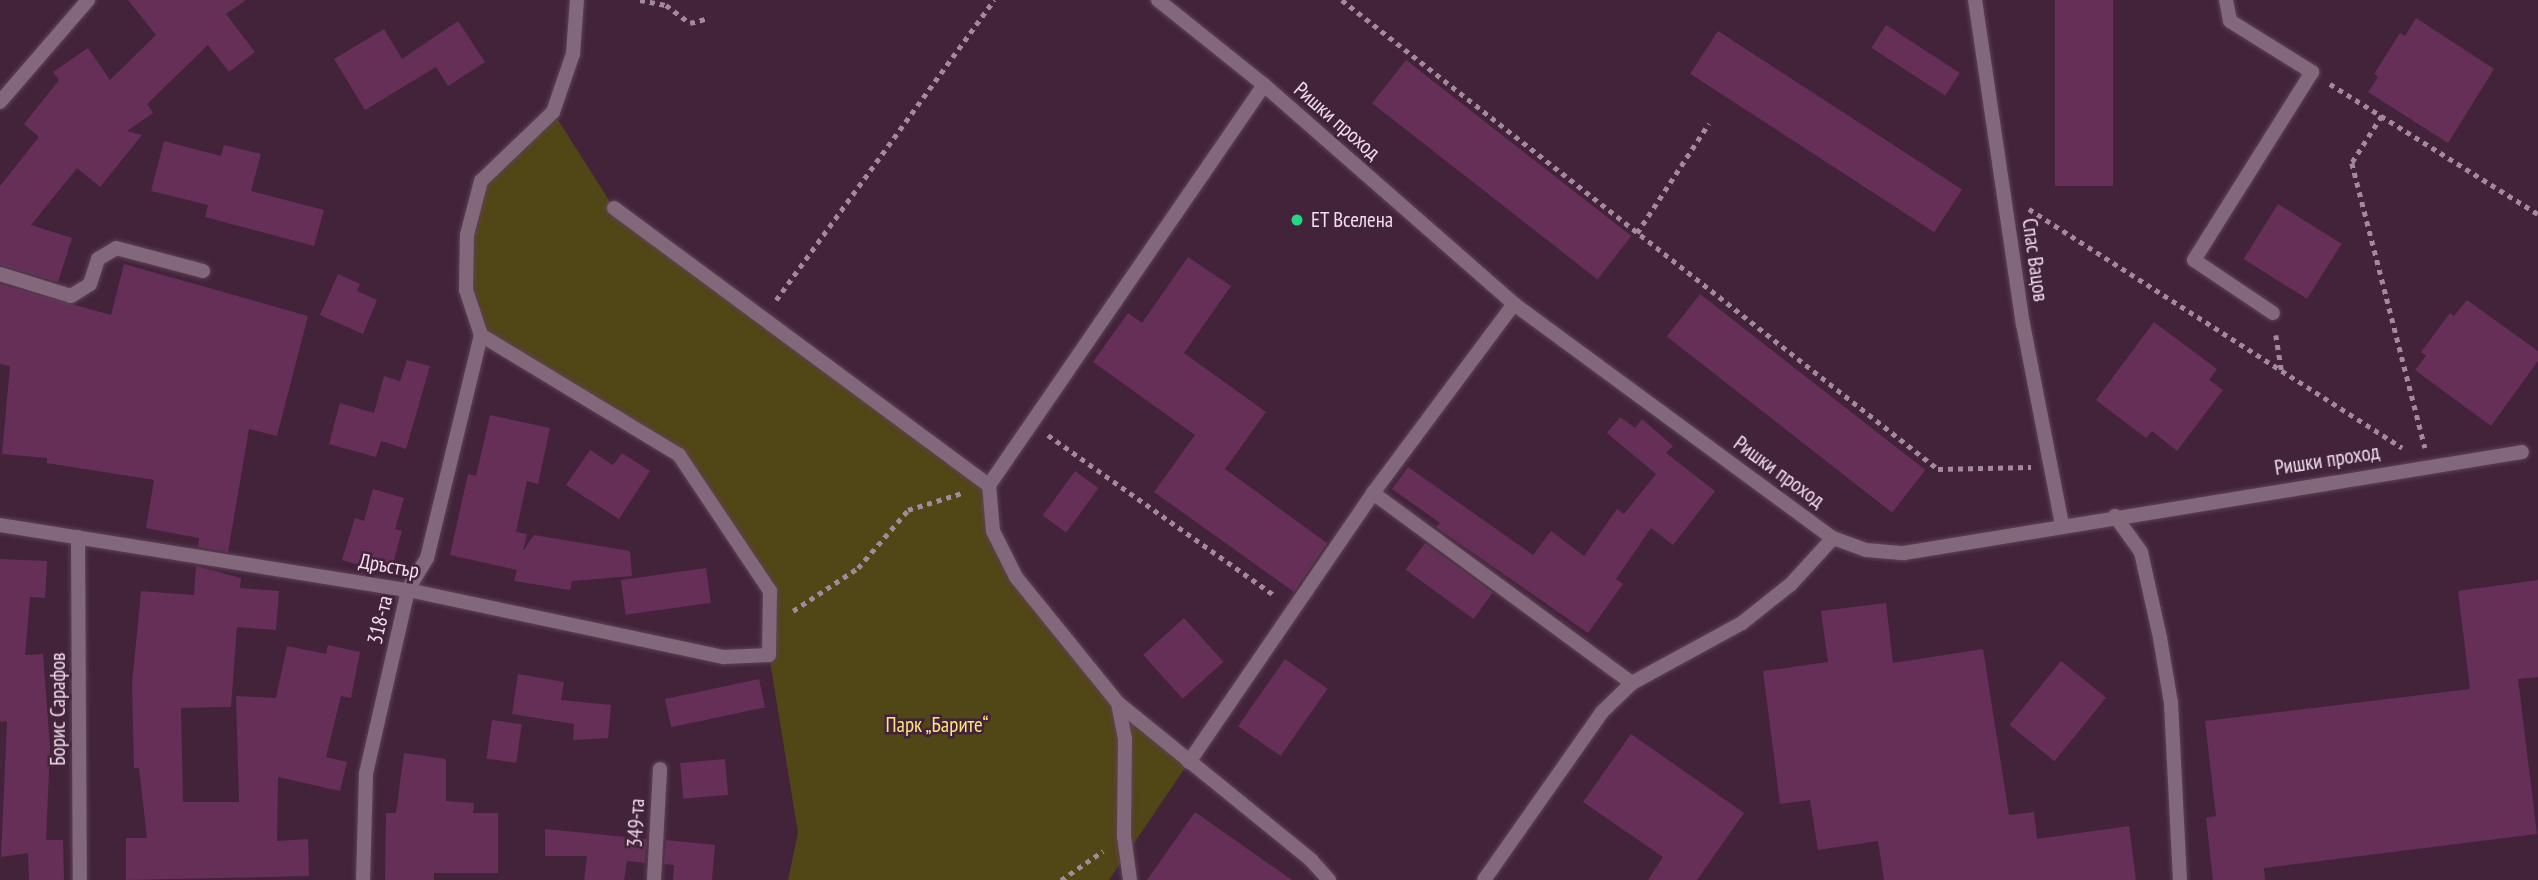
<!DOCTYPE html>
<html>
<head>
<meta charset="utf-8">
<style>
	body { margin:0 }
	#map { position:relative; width:2538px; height:880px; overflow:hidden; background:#42233a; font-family:"PT Sans Narrow",sans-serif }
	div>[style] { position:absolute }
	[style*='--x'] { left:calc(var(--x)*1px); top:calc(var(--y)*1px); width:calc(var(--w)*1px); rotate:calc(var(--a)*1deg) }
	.green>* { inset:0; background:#514615 }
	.building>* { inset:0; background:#652f58; transform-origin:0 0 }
	.path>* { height:4.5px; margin-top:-2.25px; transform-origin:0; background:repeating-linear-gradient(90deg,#a2899b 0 5px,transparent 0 10px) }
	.roads { filter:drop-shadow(0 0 2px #5e4156) drop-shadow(0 0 2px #5e4156) }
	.lane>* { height:14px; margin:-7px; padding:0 7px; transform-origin:7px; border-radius:7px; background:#82687a }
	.street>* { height:14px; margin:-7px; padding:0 7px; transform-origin:7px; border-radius:7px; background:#82687a }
	.dots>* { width:19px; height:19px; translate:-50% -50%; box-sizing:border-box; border:4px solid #42233a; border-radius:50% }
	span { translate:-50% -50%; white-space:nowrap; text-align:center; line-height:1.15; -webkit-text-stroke:5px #42233a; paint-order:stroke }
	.street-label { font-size:21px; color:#f2deec }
	.poi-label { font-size:21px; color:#f2deec }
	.left { translate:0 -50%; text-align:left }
	.park-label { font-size:21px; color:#fbe47e }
</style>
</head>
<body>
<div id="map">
	<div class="green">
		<div style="clip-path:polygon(553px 112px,614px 208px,989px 485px,993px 531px,1016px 577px,1118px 703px,1189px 762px,1109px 880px,788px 880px,798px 833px,769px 655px,770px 591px,679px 455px,481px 335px,466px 290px,481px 181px)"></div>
	</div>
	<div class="building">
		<div style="clip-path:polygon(128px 0,246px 0,226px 14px,255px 52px,229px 72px,208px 45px,147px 104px,153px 113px,127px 131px,142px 135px,100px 187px,77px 168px,31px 225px,72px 238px,58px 282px,0 265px,0 186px,39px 137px,24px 124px,59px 80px,53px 72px,88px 48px,110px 80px,156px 35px)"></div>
		<div style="left:2055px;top:0;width:58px;height:186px"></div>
		<div style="clip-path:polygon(2416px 18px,2494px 69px,2448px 143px,2368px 92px,2378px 77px,2374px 74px,2400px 33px,2405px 36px)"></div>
		<div style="clip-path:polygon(458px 21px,485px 62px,448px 86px,436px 67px,365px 110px,334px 59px,384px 29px,402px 59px)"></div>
		<div style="left:1886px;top:25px;width:88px;height:27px;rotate:33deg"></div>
		<div style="left:1718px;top:31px;width:291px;height:51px;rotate:33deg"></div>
		<div style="left:1406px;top:60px;width:286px;height:55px;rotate:38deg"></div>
		<div style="clip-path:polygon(164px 141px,221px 156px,224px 145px,261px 154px,251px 191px,324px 210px,314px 246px,205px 217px,208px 205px,151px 191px)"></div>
		<div style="left:2278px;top:204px;width:75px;height:65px;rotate:32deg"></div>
		<div style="clip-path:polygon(1188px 257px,1231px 286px,1184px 353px,1266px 412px,1225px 469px,1327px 543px,1294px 592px,1154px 492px,1195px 435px,1093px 362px,1128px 313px,1142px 323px)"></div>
		<div style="clip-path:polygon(124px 264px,308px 316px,277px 436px,249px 429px,228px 552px,198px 547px,199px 538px,146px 528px,154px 480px,47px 463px,47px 458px,2px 454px,10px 366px,0 364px,0 284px,111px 315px)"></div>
		<div style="clip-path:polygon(338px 274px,360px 284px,357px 291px,377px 300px,363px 334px,320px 315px)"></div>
		<div style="left:1700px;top:294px;width:286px;height:54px;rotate:38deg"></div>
		<div style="clip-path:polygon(2467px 300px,2538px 351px,2538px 361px,2491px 426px,2415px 370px,2426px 356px,2421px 352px,2450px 313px,2454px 316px)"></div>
		<div style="clip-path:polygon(2154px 322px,2217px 369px,2209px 380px,2223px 390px,2177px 451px,2152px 431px,2146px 438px,2096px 400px)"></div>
		<div style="clip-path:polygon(407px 360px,430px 366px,406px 449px,381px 441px,376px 457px,329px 444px,340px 403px,374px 413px,384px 376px,400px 381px)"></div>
		<div style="clip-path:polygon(490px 415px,550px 428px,538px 484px,527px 481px,516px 532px,527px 534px,523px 551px,534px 535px,630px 551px,632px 576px,572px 581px,570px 590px,514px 581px,517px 570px,450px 555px,468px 474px,476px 476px)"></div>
		<div style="clip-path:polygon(1620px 417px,1635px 428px,1642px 419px,1673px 446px,1666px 453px,1715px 491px,1673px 545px,1651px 528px,1616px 579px,1623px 584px,1588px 633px,1436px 527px,1440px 523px,1392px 489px,1408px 467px,1533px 555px,1551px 531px,1584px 556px,1617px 509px,1624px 514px,1656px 474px,1607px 433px)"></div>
		<div style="clip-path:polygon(590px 450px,613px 465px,622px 453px,650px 471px,619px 519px,566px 485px)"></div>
		<div style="left:1075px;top:471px;width:29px;height:55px;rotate:36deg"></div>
		<div style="clip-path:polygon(373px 489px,404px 498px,395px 529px,402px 531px,390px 574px,342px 560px,355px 518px,364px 521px)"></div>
		<div style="left:1425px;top:543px;width:84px;height:33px;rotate:36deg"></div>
		<div style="clip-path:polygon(0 559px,47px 561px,45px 598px,30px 597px,25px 655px,43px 654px,50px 748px,46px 840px,63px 840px,64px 880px,29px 880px,28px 853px,1px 857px,7px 721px,0 722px)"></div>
		<div style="clip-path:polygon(196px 566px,241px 578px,240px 588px,279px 591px,276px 630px,237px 627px,231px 707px,181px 708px,183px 802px,239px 802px,236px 696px,276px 698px,287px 646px,326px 654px,328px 645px,360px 652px,351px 698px,341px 696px,326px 757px,347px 762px,340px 791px,278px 777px,277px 841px,308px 839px,309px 876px,126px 880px,126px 838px,147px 838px,139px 768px,134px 768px,132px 684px,141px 591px,194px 595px)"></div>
		<div style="left:706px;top:568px;width:35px;height:86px;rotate:82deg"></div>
		<div style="clip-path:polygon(2538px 580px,2538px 677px,2518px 679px,2537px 834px,2264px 868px,2265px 880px,2213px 880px,2206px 818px,2216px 816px,2205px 721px,2470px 689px,2458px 591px)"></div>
		<div style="clip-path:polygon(1886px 603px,1893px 663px,1983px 649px,2009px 815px,2034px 812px,2037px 839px,2129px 826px,2136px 880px,1884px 880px,1878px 841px,1818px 850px,1810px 800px,1780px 804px,1763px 671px,1828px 662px,1821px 611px)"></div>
		<div style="left:1184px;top:618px;width:59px;height:55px;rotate:48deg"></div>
		<div style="left:1285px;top:659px;width:52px;height:82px;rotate:35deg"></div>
		<div style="left:2061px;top:661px;width:58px;height:82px;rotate:39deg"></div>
		<div style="clip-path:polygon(518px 674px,564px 682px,561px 700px,611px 705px,608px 738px,573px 740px,574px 724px,512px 714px)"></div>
		<div style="left:759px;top:679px;width:29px;height:96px;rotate:78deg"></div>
		<div style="left:492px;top:720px;width:30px;height:39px;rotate:8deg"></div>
		<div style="clip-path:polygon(1631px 734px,1744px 813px,1697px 880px,1648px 880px,1663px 857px,1583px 802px)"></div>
		<div style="clip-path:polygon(404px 753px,446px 759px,446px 801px,474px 803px,473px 813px,498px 813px,498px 873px,434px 873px,434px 880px,385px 880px,386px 813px,396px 813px)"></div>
		<div style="left:725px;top:759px;width:36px;height:45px;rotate:85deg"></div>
		<div style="clip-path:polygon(1195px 812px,1292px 880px,1147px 880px)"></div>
		<div style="clip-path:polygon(545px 829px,647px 839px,645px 863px,627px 861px,624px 880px,584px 880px,587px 856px,545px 856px)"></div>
		<div style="clip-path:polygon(666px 840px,715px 845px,712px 880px,673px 880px,674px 865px,664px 864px)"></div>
	</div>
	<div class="path">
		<div style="--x:640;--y:0;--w:26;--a:11"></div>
		<div style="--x:666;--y:5;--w:30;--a:37"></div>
		<div style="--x:690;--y:23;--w:16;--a:-15"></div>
		<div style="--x:1342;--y:0;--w:758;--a:38.2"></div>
		<div style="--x:1938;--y:469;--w:93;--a:-1.2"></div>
		<div style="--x:2330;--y:84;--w:245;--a:32"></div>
		<div style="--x:2382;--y:116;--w:56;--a:122.6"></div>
		<div style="--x:2352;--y:163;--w:294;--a:75.6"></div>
		<div style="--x:2029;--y:209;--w:443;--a:32.6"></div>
		<div style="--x:1637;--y:233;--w:131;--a:-56.8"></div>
		<div style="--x:776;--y:300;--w:371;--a:-54"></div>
		<div style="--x:2276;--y:335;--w:36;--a:81"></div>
		<div style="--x:1048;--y:435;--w:278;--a:35.3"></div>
		<div style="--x:793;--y:611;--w:78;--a:-33.5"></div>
		<div style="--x:858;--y:568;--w:77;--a:-49.2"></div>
		<div style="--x:908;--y:510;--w:57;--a:-17.5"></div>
		<div style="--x:1061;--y:880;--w:51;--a:-34.6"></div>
	</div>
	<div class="roads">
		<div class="lane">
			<div style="--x:2226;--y:0;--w:21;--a:79"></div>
			<div style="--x:2230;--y:21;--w:97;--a:31.9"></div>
			<div style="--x:2312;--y:72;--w:222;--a:122.1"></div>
			<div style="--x:2194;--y:260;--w:95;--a:33.9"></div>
			<div style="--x:614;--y:208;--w:466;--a:36.5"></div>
			<div style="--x:0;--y:274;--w:74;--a:17.2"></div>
			<div style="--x:71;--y:296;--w:22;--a:-32"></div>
			<div style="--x:90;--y:284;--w:26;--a:-72"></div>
			<div style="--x:98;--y:259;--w:21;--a:-31"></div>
			<div style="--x:116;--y:248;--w:90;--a:14.8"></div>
			<div style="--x:481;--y:335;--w:47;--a:-108.4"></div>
			<div style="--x:466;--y:290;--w:55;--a:-89"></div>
			<div style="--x:467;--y:235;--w:56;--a:-75.5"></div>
			<div style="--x:481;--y:181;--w:100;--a:-43.8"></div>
			<div style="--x:553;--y:112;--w:61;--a:-71"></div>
			<div style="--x:573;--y:54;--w:54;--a:-85.8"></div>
			<div style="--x:1373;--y:493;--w:321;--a:36.3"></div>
			<div style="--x:2115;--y:516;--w:44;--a:54.2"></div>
			<div style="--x:2141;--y:552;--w:88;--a:77.5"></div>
			<div style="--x:2160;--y:638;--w:66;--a:80.4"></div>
			<div style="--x:2171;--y:703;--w:177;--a:87.1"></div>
			<div style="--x:1118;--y:703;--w:36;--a:79"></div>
			<div style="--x:1125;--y:738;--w:98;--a:90.6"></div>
			<div style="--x:1124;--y:836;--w:44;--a:82.2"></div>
			<div style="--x:1189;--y:762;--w:326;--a:-55.6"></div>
			<div style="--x:1373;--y:493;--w:236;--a:-53.3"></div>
		</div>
		<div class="street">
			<div style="--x:1158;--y:0;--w:136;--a:38.7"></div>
			<div style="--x:1264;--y:85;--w:332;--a:41.2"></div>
			<div style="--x:1514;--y:304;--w:396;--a:36.3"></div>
			<div style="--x:1833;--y:538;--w:35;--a:20"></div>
			<div style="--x:1866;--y:550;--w:38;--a:5"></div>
			<div style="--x:1904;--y:553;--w:626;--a:-9.28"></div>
			<div style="--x:1975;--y:0;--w:328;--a:81.6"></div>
			<div style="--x:2023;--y:324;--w:204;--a:79"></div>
			<div style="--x:1264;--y:85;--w:485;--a:124.5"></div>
			<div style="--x:989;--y:485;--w:46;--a:85"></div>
			<div style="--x:993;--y:531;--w:51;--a:63.4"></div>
			<div style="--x:1016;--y:577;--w:162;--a:51"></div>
			<div style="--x:1118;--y:703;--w:249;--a:39.1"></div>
			<div style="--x:1311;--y:860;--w:27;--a:48"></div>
			<div style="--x:0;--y:102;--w:135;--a:-49.2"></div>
			<div style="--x:0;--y:525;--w:413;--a:9.1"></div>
			<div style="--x:408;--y:590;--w:323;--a:12"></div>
			<div style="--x:724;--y:657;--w:45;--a:-2.5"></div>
			<div style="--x:769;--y:655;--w:64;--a:-89.1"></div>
			<div style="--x:770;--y:591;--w:164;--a:-123.8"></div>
			<div style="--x:679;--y:455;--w:232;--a:-148.8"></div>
			<div style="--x:481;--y:335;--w:229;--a:103.6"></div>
			<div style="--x:427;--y:558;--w:37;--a:121"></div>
			<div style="--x:408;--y:590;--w:189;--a:102.9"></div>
			<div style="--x:366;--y:774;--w:106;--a:91.6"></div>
			<div style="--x:78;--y:537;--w:343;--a:89.7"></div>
			<div style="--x:654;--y:880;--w:111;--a:-86.9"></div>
			<div style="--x:1484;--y:880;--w:205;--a:-54.9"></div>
			<div style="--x:1602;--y:712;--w:42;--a:-44"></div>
			<div style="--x:1632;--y:683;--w:125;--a:-28.6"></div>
			<div style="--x:1742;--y:623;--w:63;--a:-38.5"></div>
			<div style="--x:1791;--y:584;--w:62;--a:-47.6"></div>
		</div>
	</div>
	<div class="dots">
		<div style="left:1297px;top:220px;background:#22d887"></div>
	</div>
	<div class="street-label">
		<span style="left:1337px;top:121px;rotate:41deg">Ришки проход</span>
		<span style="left:2035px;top:260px;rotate:82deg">Спас Вацов</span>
		<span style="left:2327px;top:460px;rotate:-9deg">Ришки проход</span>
		<span style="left:1779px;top:472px;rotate:36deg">Ришки проход</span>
		<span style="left:389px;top:566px;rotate:10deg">Дръстър</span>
		<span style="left:380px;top:620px;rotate:-77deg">318-та</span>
		<span style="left:58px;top:709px;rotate:-90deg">Борис Сарафов</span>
		<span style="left:636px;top:823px;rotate:-87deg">349-та</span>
	</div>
	<div class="poi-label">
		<span class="left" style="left:1311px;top:220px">ЕТ Вселена</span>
	</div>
	<div class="park-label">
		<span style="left:937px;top:725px">Парк „Барите“</span>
	</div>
</div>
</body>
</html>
